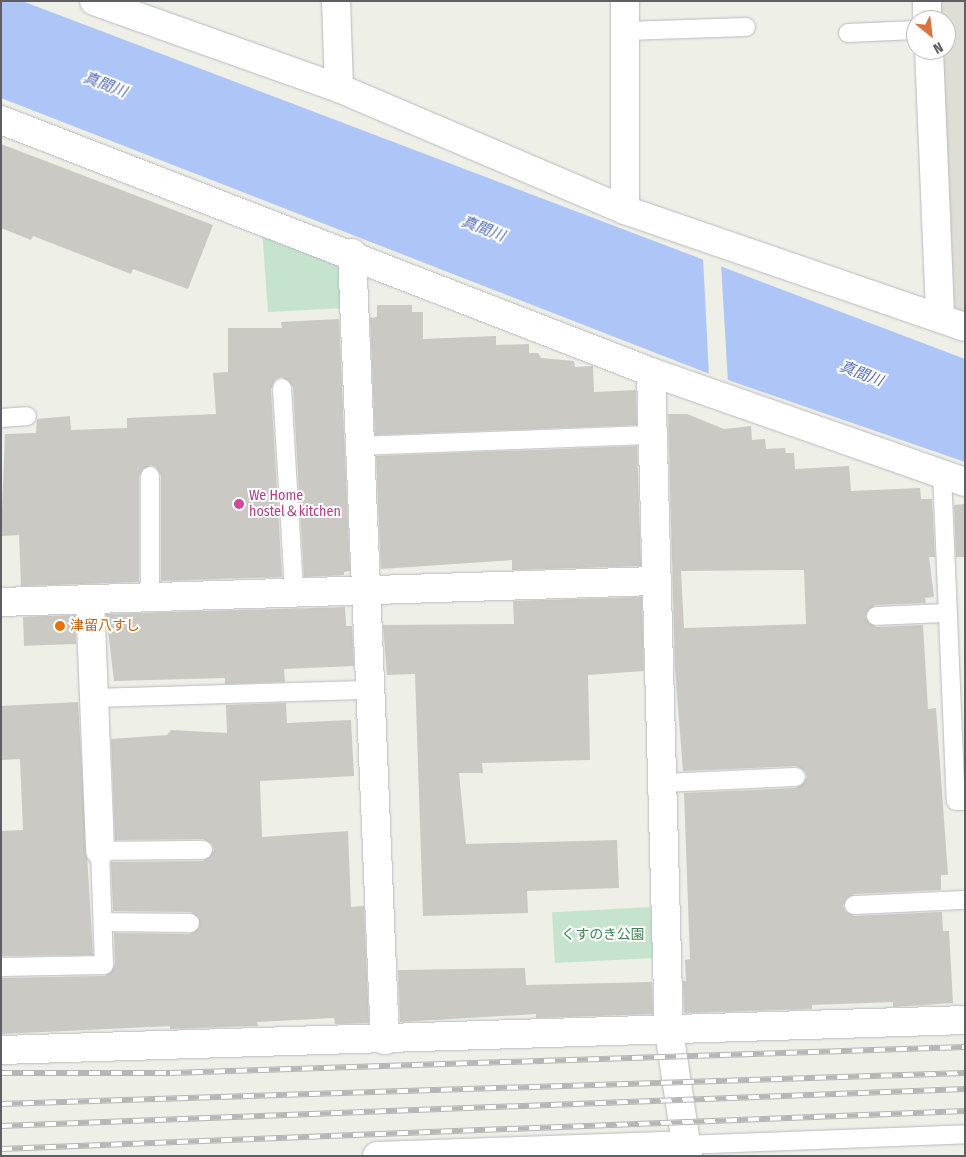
<!DOCTYPE html>
<html>
<head>
<meta charset="utf-8">
<style>
	body { margin:0 }
	#map { position:relative; width:966px; height:1157px; overflow:hidden; background:#eeefe7; font-family:"Fira Sans Condensed","Noto Sans JP",sans-serif }
	div>[style] { position:absolute }
	[style*='--x'] { left:calc(var(--x)*1px); top:calc(var(--y)*1px); width:calc(var(--w)*1px); rotate:calc(var(--a)*1deg) }
	.education>* { inset:0; background:#deded5 }
	.green>* { inset:0; background:#c6e4cd; transform-origin:0 0 }
	.water>* { inset:0; background:#aec5f7 }
	.pier>* { inset:0; background:#eeefe7 }
	.building>* { inset:0; background:#cac9c3; transform-origin:0 0 }
	.roads { filter:drop-shadow(0 0 1px #b8b9bf) drop-shadow(0 0 1px #b8b9bf) }
	.service>* { height:18px; margin:-9px; padding:0 9px; transform-origin:9px; border-radius:9px; background:#fff }
	.minor>* { height:28px; margin:-14px; padding:0 14px; transform-origin:14px; border-radius:14px; background:#fff }
	.rail>* { height:5.5px; margin-top:-2.75px; transform-origin:0; background:repeating-linear-gradient(90deg,#fff 0 11px,#b6b6b7 0 22px); box-sizing:border-box; border-block:1px solid #b6b6b7 }
	.dots>* { width:14px; height:14px; translate:-50% -50%; box-sizing:border-box; border:2px solid #fff; border-radius:50% }
	span { translate:-50% -50%; white-space:nowrap; text-align:center; line-height:1.15; -webkit-text-stroke:4px #fff; paint-order:stroke }
	.hotel-label { font-size:14px; color:#b23c85 }
	.left { translate:0 -50%; text-align:left }
	.food-label { font-size:14px; color:#c56008 }
	.park-label { font-size:14px; color:#3f8353 }
	.water-label { font-size:15px; color:#536bb8; font-style:italic }
	.frame { position:absolute; inset:0; border:2px solid #5e5f65; pointer-events:none }
	.north { position:absolute; left:906px; top:10px; width:50px; height:50px; box-sizing:border-box; background:#fff; border:1px solid #bfbfc1; border-radius:50%; rotate:151deg; font-size:14px; font-weight:700; line-height:20px; text-align:center; color:#5e5f65 }
	.north::after { content:''; display:block; margin:auto; width:18px; height:22px; background:#d97343; clip-path:polygon(50% 0,100% 100%,50% 72%,0 100%) }
</style>
</head>
<body>
<div id="map">
	<div class="education">
		<div style="clip-path:polygon(937px 1px,965px 1px,965px 316px,946px 310px,939px 50px,946px 50px,946px 20px,938px 20px)"></div>
	</div>
	<div class="green">
		<div style="clip-path:polygon(262px 230px,344px 258px,346px 308px,268px 312px)"></div>
		<div style="left:651px;top:907px;width:51px;height:99px;rotate:87deg"></div>
	</div>
	<div class="water">
		<div style="clip-path:polygon(1px 1px,22px 1px,965px 359px,965px 462px,702px 371px,1px 98px)"></div>
	</div>
	<div class="pier">
		<div style="clip-path:polygon(703px 257px,721px 264px,728px 383px,709px 377px)"></div>
	</div>
	<div class="building">
		<div style="clip-path:polygon(1px 144px,213px 225px,188px 289px,133px 269px,131px 274px,33px 236px,31px 240px,1px 228px)"></div>
		<div style="clip-path:polygon(377px 305px,412px 305px,412px 312px,423px 312px,423px 339px,496px 336px,496px 345px,529px 344px,529px 353px,538px 353px,541px 358px,574px 361px,575px 367px,593px 366px,594px 392px,636px 390px,637px 425px,375px 435px,370px 318px,377px 317px)"></div>
		<div style="clip-path:polygon(339px 319px,350px 571px,344px 572px,344px 575px,304px 577px,293px 387px,282px 377px,276px 379px,271px 389px,282px 577px,161px 581px,161px 476px,156px 467px,150px 465px,139px 476px,139px 582px,21px 586px,19px 535px,1px 536px,5px 434px,36px 433px,37px 419px,70px 416px,71px 430px,127px 428px,127px 418px,216px 414px,213px 373px,228px 372px,228px 328px,282px 328px,281px 322px)"></div>
		<div style="clip-path:polygon(evenodd,668px 414px,687px 414px,724px 429px,751px 426px,752px 440px,765px 439px,766px 449px,785px 448px,786px 453px,794px 453px,795px 469px,849px 466px,851px 491px,920px 488px,921px 499px,932px 499px,935px 557px,929px 557px,934px 597px,925px 598px,926px 603px,875px 605px,865px 617px,876px 627px,923px 625px,928px 709px,936px 708px,948px 875px,941px 875px,941px 890px,854px 894px,843px 905px,845px 911px,854px 916px,942px 912px,943px 931px,949px 931px,953px 1003px,893px 1007px,893px 1002px,812px 1005px,812px 1009px,684px 1013px,683px 981px,686px 981px,685px 960px,690px 959px,684px 793px,796px 788px,807px 777px,805px 771px,796px 766px,683px 771px,675px 669px,668px 414px,804px 570px,806px 624px,684px 628px,681px 571px,804px 570px)"></div>
		<div style="clip-path:polygon(637px 446px,641px 566px,512px 570px,512px 560px,381px 569px,376px 456px)"></div>
		<div style="clip-path:polygon(965px 504px,965px 557px,956px 557px,954px 505px)"></div>
		<div style="clip-path:polygon(642px 597px,644px 671px,588px 675px,590px 760px,482px 763px,483px 773px,459px 773px,466px 844px,617px 840px,619px 888px,527px 891px,528px 913px,423px 916px,415px 674px,387px 675px,383px 625px,514px 624px,513px 601px)"></div>
		<div style="clip-path:polygon(345px 607px,346px 626px,352px 626px,354px 666px,284px 669px,285px 682px,225px 684px,225px 678px,114px 681px,106px 614px)"></div>
		<div style="left:75px;top:615px;width:29px;height:52px;rotate:88deg"></div>
		<div style="clip-path:polygon(78px 702px,93px 955px,1px 956px,1px 831px,23px 830px,20px 759px,1px 760px,1px 706px)"></div>
		<div style="clip-path:polygon(286px 703px,287px 723px,351px 720px,354px 776px,260px 781px,262px 837px,348px 831px,351px 907px,364px 906px,369px 1023px,335px 1024px,334px 1018px,257px 1022px,258px 1026px,170px 1029px,170px 1026px,1px 1034px,1px 978px,105px 976px,115px 965px,114px 933px,190px 934px,199px 928px,199px 918px,191px 912px,113px 911px,111px 862px,203px 861px,214px 850px,212px 844px,203px 839px,115px 840px,111px 739px,167px 735px,171px 730px,227px 733px,226px 705px)"></div>
		<div style="clip-path:polygon(525px 968px,526px 985px,652px 982px,653px 1014px,536px 1018px,536px 1014px,400px 1022px,398px 970px)"></div>
	</div>
	<div class="roads">
		<div class="service">
			<div style="--x:626;--y:31;--w:120;--a:-1.9"></div>
			<div style="--x:848;--y:33;--w:68;--a:-2.5"></div>
			<div style="--x:282;--y:388;--w:205;--a:86.6"></div>
			<div style="--x:1;--y:418;--w:26;--a:-4"></div>
			<div style="--x:360;--y:446;--w:292;--a:-2.2"></div>
			<div style="--x:942;--y:473;--w:328;--a:87.6"></div>
			<div style="--x:956;--y:801;--w:9;--a:0"></div>
			<div style="--x:150;--y:476;--w:121;--a:90"></div>
			<div style="--x:876;--y:616;--w:72;--a:-2.4"></div>
			<div style="--x:94;--y:698;--w:276;--a:-1.7"></div>
			<div style="--x:662;--y:783;--w:134;--a:-2.6"></div>
			<div style="--x:854;--y:905;--w:111;--a:-2.6"></div>
			<div style="--x:103;--y:922;--w:87;--a:0.7"></div>
			<div style="--x:1;--y:967;--w:103;--a:-1.1"></div>
			<div style="--x:104;--y:965;--w:114;--a:-92"></div>
			<div style="--x:100;--y:851;--w:103;--a:-0.6"></div>
			<div style="--x:685;--y:1145;--w:280;--a:-2.2"></div>
		</div>
		<div class="minor">
			<div style="--x:94;--y:1;--w:260;--a:19.6"></div>
			<div style="--x:339;--y:88;--w:311;--a:23.1"></div>
			<div style="--x:625;--y:210;--w:360;--a:19"></div>
			<div style="--x:336;--y:1;--w:87;--a:88"></div>
			<div style="--x:927;--y:1;--w:19;--a:90"></div>
			<div style="--x:929;--y:50;--w:267;--a:87.6"></div>
			<div style="--x:1;--y:120;--w:697;--a:21.19"></div>
			<div style="--x:651;--y:372;--w:333;--a:19.3"></div>
			<div style="--x:625;--y:210;--w:209;--a:-90"></div>
			<div style="--x:352;--y:253;--w:788;--a:87.6"></div>
			<div style="--x:651;--y:372;--w:659;--a:88.44"></div>
			<div style="--x:669;--y:1031;--w:126;--a:81.4"></div>
			<div style="--x:90;--y:599;--w:252;--a:87.7"></div>
			<div style="--x:1;--y:602;--w:654;--a:-1.84"></div>
			<div style="--x:1;--y:1050;--w:964;--a:-1.78"></div>
			<div style="--x:377;--y:1156;--w:308;--a:-2"></div>
		</div>
	</div>
	<div class="rail">
		<div style="--x:1;--y:1073;--w:169;--a:0"></div>
		<div style="--x:170;--y:1073;--w:795;--a:-1.87"></div>
		<div style="--x:1;--y:1104;--w:964;--a:-1.84"></div>
		<div style="--x:1;--y:1126;--w:965;--a:-2.2"></div>
		<div style="--x:1;--y:1149;--w:965;--a:-2.26"></div>
	</div>
	<div class="dots">
		<div style="left:239px;top:504px;background:#d1479c"></div>
		<div style="left:60px;top:626px;background:#e8710a"></div>
	</div>
	<div class="hotel-label">
		<span class="left" style="left:249px;top:504px">We Home<br>hostel＆kitchen</span>
	</div>
	<div class="food-label">
		<span class="left" style="left:70px;top:626px">津留八すし</span>
	</div>
	<div class="park-label">
		<span style="left:603px;top:935px">くすのき公園</span>
	</div>
	<div class="water-label">
		<span style="left:105px;top:85px;rotate:21deg">真間川</span>
		<span style="left:483px;top:229px;rotate:21deg">真間川</span>
		<span style="left:861px;top:374px;rotate:21deg">真間川</span>
	</div>
	<div class="frame"></div>
	<div class="north">N</div>
</div>
</body>
</html>
